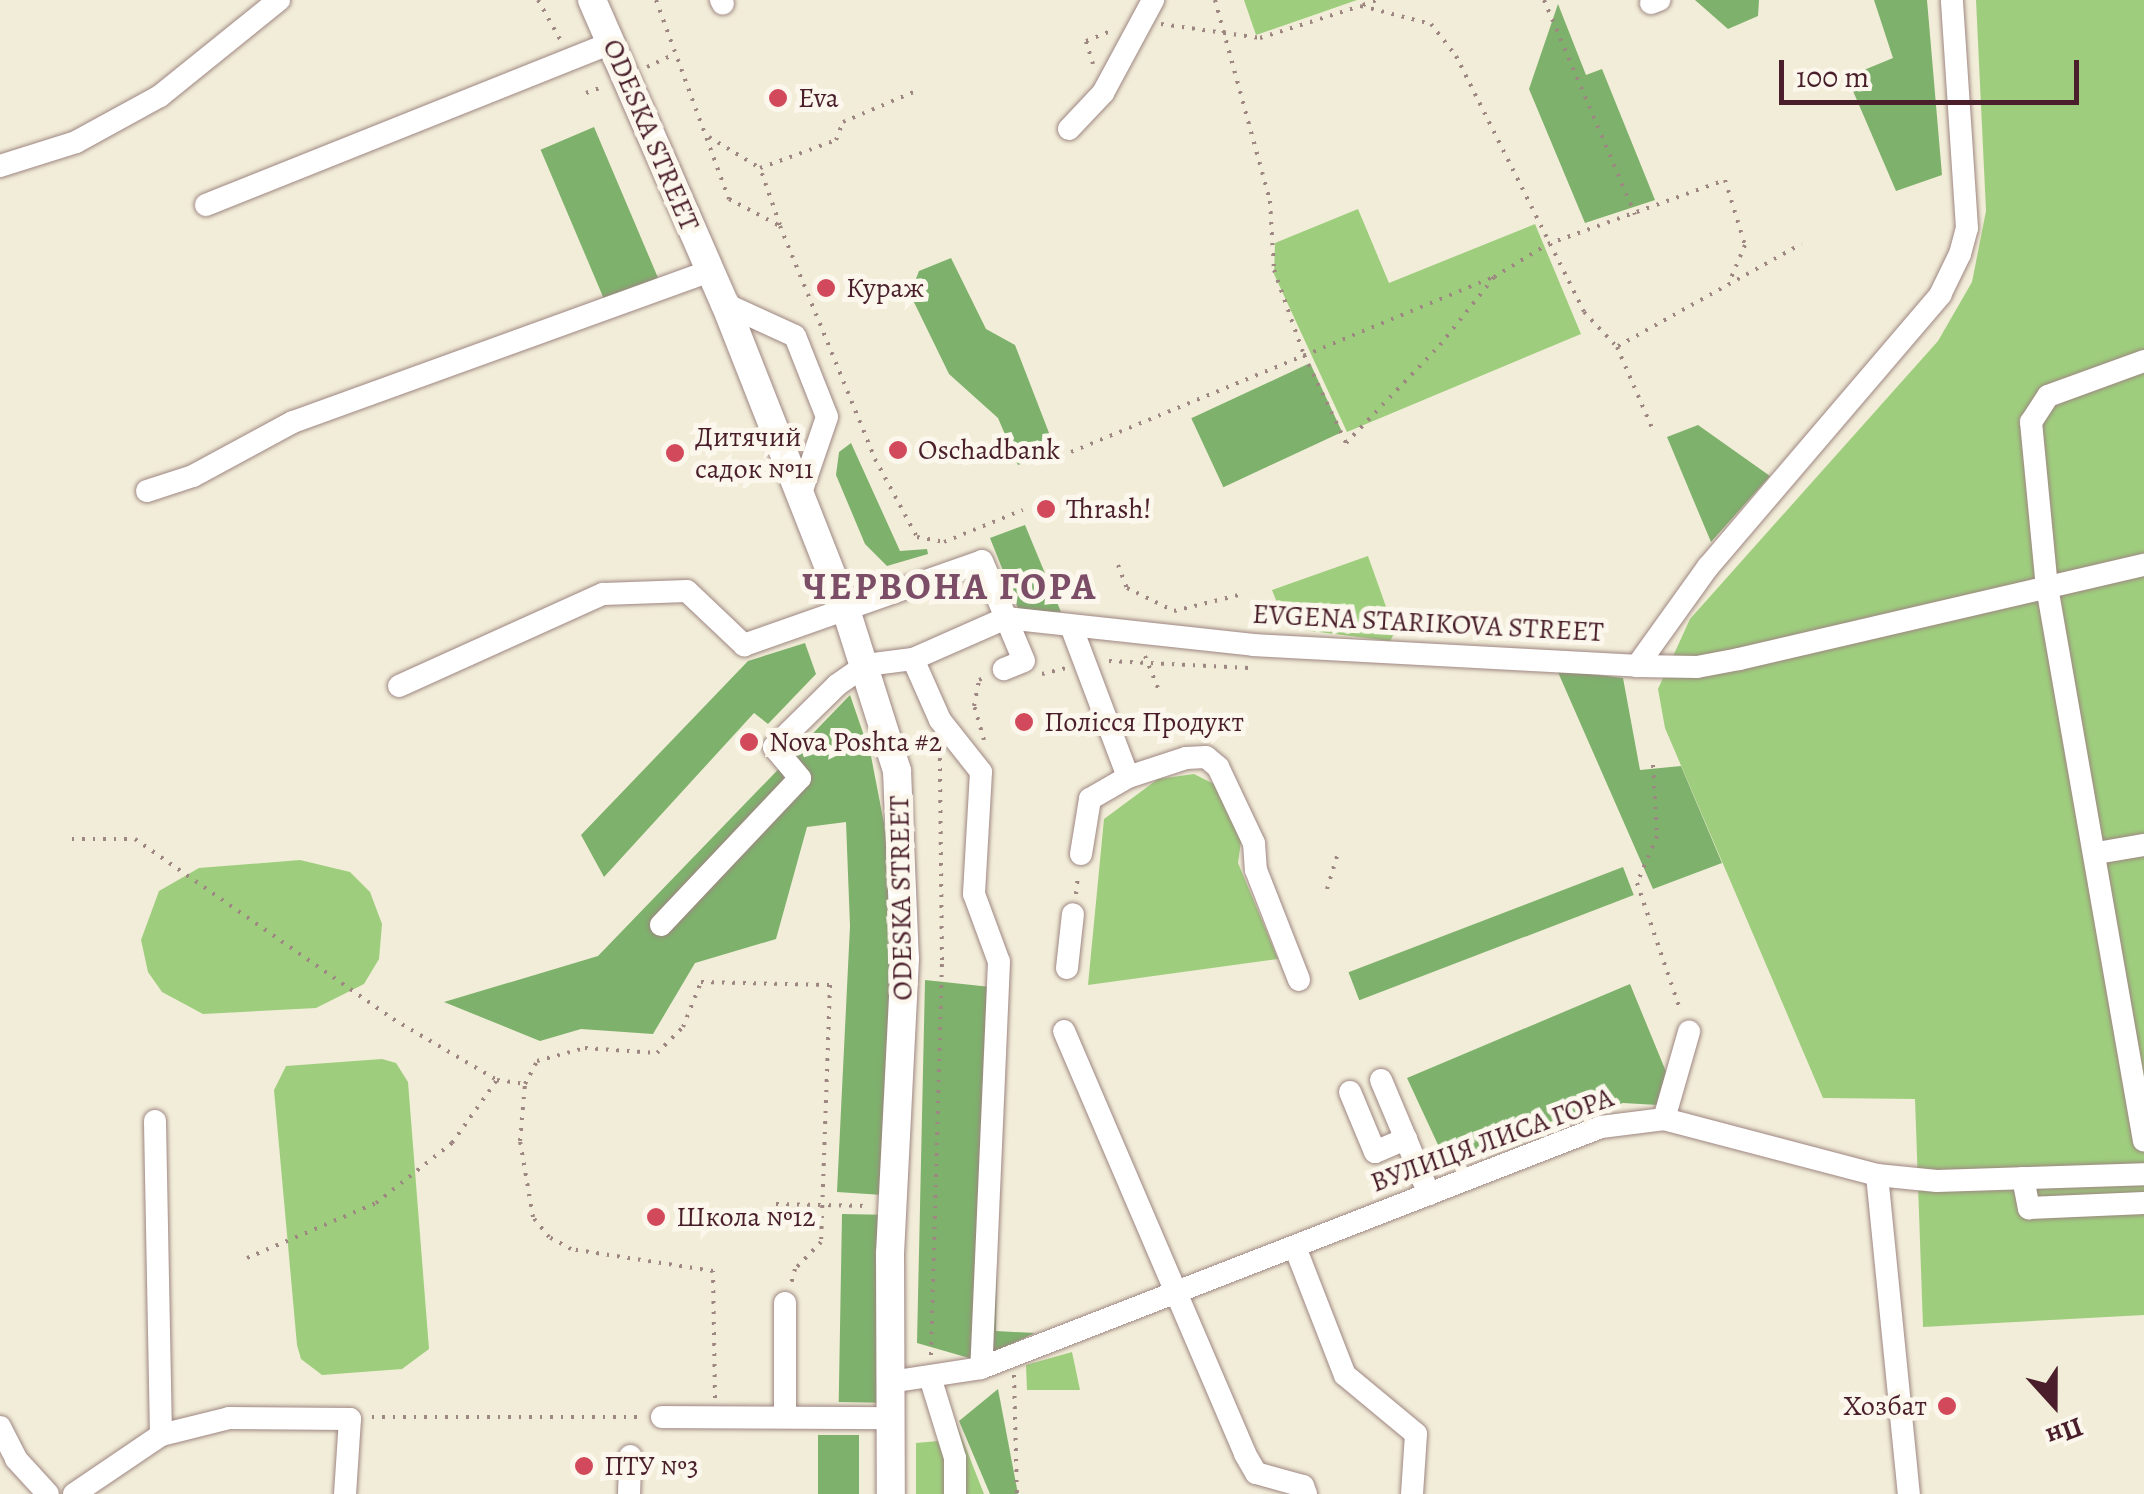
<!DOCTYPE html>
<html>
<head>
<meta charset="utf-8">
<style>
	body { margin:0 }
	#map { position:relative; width:2144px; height:1494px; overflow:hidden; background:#f2edd8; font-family:Alegreya,serif }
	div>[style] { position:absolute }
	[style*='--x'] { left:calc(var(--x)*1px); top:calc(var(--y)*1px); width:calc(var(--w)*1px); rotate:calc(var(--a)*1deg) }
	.green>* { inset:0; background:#9ece7d }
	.forest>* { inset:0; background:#7eb16c; transform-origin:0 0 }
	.path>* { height:4px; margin-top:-2px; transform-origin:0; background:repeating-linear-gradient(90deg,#9e8682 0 2.5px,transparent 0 10.5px) }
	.roads { filter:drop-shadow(0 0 2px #9e8682) drop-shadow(0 0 2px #9e8682) }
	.minor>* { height:22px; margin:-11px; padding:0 11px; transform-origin:11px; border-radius:11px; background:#fff }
	.major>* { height:28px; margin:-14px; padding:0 14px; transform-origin:14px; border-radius:14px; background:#fff }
	.dots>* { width:28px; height:28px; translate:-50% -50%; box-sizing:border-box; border:5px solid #fbf7ec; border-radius:50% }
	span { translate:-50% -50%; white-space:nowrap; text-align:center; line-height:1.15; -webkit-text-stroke:10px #fbf7ec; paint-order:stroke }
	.poi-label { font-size:28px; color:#4a1f2b }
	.left { translate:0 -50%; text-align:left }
	.right { translate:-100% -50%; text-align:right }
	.street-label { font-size:28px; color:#4a1f2b }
	.district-label { font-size:38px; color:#7c4d67; font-weight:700; letter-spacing:2.5px }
	.north { position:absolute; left:2004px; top:1354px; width:100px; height:100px; -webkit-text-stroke:8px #fbf7ec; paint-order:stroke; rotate:159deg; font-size:28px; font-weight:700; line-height:40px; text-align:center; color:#4a1f2b }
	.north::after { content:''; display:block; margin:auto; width:35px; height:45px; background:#4a1f2b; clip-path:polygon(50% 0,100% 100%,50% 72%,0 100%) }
	.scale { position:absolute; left:1779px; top:60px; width:300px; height:45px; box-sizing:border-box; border:5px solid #4a1f2b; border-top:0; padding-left:12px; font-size:30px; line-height:35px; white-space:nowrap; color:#4a1f2b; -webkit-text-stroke:8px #fbf7ec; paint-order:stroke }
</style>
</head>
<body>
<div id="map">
	<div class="green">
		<div style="clip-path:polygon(1244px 0,1357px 0,1256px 35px)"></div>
		<div style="clip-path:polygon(1976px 0,2144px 0,2144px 1315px,1923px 1327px,1915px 1099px,1823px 1098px,1665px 728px,1658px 689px,1690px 619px,1938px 341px,1972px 282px,1986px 211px)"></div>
		<div style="clip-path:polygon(1358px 209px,1389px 283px,1535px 224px,1581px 334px,1347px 432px,1274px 274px,1275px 243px)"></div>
		<div style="clip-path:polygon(1368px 556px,1395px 632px,1390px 641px,1287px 628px,1272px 590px)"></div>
		<div style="clip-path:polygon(1194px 774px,1218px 786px,1242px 834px,1238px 863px,1278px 959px,1088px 985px,1104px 819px,1158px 779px)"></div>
		<div style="clip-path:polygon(300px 860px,350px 872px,370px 892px,382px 924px,379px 959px,364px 984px,316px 1008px,203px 1014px,162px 992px,148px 972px,141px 940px,159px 891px,199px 868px)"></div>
		<div style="clip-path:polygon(382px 1059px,396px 1063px,408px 1082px,429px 1349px,402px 1369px,322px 1375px,301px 1359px,297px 1345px,274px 1090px,286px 1066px)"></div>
		<div style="clip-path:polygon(1072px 1352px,1080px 1390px,1027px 1390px,1026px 1365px)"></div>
		<div style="clip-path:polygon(956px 1423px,984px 1494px,916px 1494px,916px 1443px,938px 1441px)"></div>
	</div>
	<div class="forest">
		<div style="clip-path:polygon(1695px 0,1759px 0,1758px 16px,1728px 29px)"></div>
		<div style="clip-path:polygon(1874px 0,1927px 0,1942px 175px,1896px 191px,1847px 77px,1893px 58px)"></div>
		<div style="clip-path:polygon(1558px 4px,1586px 75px,1602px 69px,1655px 200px,1585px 223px,1529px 89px)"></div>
		<div style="left:594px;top:127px;width:164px;height:58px;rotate:67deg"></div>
		<div style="clip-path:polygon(951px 258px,986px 329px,1015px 345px,1056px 451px,1018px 465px,998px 418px,949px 374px,910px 294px,919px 271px)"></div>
		<div style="left:1310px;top:363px;width:76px;height:131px;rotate:65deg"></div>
		<div style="clip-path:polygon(1698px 425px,1770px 476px,1711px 542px,1667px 437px)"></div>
		<div style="clip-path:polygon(851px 443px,900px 551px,927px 549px,928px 554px,887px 566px,865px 544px,836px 475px,839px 452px)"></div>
		<div style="clip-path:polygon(1025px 525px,1061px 612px,1019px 611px,990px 538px)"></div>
		<div style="clip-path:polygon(805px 643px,816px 674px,768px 724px,754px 713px,604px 877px,581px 835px,748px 661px)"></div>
		<div style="clip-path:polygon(1557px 670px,1623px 678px,1640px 770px,1681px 766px,1722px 863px,1653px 889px)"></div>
		<div style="clip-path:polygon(850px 695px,871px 756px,887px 839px,891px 994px,883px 1195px,837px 1192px,850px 926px,846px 822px,807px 827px,776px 939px,695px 963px,653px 1034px,581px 1029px,540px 1041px,444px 1002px,598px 956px)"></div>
		<div style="left:1623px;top:867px;width:30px;height:294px;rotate:69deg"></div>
		<div style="clip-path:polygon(925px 980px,1000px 988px,996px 1331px,1035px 1333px,976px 1360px,917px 1343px)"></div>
		<div style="clip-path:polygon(1630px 984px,1667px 1074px,1658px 1105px,1623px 1103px,1446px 1162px,1407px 1078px)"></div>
		<div style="left:842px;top:1214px;width:40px;height:188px;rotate:1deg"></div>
		<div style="clip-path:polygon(998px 1389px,1018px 1494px,990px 1494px,959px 1421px)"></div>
		<div style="left:818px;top:1435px;width:41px;height:59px"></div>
	</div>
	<div class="path">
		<div style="--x:538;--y:0;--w:47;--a:60.7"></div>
		<div style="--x:656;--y:0;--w:212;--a:69.9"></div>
		<div style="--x:729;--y:199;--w:58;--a:27.9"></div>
		<div style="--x:780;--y:226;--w:252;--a:67.8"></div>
		<div style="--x:875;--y:459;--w:89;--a:61.7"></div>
		<div style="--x:917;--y:537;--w:27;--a:10"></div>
		<div style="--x:944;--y:542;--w:85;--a:-22.1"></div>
		<div style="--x:1215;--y:0;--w:208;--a:74.7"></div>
		<div style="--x:1270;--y:201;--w:69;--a:86.7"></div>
		<div style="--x:1274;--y:270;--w:90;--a:70.6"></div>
		<div style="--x:1304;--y:355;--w:98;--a:64.5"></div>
		<div style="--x:1346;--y:443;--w:136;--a:-46.2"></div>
		<div style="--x:1440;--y:345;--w:87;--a:-51.5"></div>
		<div style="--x:1494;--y:277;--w:63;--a:-31.4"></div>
		<div style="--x:1548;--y:244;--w:188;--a:-19.9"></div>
		<div style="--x:1725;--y:180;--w:68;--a:72.9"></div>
		<div style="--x:1745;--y:245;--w:38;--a:113"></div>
		<div style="--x:1544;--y:0;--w:233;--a:67"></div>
		<div style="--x:1363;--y:5;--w:15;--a:-20"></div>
		<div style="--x:1161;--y:24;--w:100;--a:8"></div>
		<div style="--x:1260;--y:38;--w:106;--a:-17.6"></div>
		<div style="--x:1361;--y:6;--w:72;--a:14.4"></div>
		<div style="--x:1431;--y:24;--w:41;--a:52"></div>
		<div style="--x:1456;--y:56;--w:286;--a:63.4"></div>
		<div style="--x:1584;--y:312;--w:48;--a:46.7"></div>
		<div style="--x:1617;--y:347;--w:90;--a:66.6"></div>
		<div style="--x:1093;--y:64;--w:24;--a:-107"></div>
		<div style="--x:1086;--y:41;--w:27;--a:-22"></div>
		<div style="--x:647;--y:67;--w:31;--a:-25"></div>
		<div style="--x:586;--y:93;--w:20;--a:-20"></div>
		<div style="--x:709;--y:137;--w:60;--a:31.3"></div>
		<div style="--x:780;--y:225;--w:60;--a:-109.3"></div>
		<div style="--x:760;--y:168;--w:81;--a:-20.2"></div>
		<div style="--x:836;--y:140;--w:19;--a:-69"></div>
		<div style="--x:843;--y:122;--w:79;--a:-23"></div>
		<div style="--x:1618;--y:346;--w:210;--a:-29.1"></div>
		<div style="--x:1071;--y:452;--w:456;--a:-22.5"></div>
		<div style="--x:1118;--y:565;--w:25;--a:69"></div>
		<div style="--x:1127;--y:588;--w:52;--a:26.1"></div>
		<div style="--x:1174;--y:611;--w:71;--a:-13.8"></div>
		<div style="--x:1145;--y:656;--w:40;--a:68"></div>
		<div style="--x:1109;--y:661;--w:140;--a:2.9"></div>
		<div style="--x:1042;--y:674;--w:25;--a:-14"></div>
		<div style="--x:984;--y:740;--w:35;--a:-106"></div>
		<div style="--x:974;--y:706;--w:26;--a:-79"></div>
		<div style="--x:979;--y:680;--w:8;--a:-23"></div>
		<div style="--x:1653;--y:765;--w:71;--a:86.8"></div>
		<div style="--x:1657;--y:836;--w:51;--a:113.1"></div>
		<div style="--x:1637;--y:883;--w:136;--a:71.2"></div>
		<div style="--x:72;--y:839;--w:63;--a:0"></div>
		<div style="--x:135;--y:839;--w:315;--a:34.9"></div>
		<div style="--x:393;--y:1019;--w:121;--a:30.4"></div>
		<div style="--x:497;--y:1080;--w:28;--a:8"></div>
		<div style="--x:1327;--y:889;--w:39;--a:-73"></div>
		<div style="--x:1076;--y:894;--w:20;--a:-84"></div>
		<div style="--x:776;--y:1204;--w:92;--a:1.2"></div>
		<div style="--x:247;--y:1258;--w:140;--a:-23.1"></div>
		<div style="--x:376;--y:1203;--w:97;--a:-38.3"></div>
		<div style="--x:452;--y:1143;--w:77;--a:-54.5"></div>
		<div style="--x:931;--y:1355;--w:395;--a:-88.4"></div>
		<div style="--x:942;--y:960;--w:205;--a:-90.6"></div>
		<div style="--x:1014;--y:1375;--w:119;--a:88.6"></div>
		<div style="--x:715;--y:1398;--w:127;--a:-90.9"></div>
		<div style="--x:713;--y:1271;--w:144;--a:-171.2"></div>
		<div style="--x:571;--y:1249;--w:25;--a:-151"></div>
		<div style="--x:549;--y:1237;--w:26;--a:-129"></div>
		<div style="--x:533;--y:1217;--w:77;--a:-99.7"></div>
		<div style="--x:520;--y:1141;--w:57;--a:-85"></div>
		<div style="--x:525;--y:1084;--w:26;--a:-62"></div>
		<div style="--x:537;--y:1061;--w:50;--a:-15.2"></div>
		<div style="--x:585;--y:1048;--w:72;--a:4"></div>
		<div style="--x:657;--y:1053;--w:37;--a:-45"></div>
		<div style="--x:683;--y:1027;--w:48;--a:-68.2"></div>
		<div style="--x:701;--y:982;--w:129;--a:1.3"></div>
		<div style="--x:830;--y:985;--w:257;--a:92"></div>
		<div style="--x:821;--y:1242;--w:37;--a:134"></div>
		<div style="--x:795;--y:1269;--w:16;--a:105"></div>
		<div style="--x:372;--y:1417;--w:270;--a:0"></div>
	</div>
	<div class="roads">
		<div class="minor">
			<div style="--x:721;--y:0;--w:4;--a:63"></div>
			<div style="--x:1651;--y:3;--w:9;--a:-21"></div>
			<div style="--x:1069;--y:129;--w:50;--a:-46.6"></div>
			<div style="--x:1103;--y:93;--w:106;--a:-61.7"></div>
			<div style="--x:0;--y:166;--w:80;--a:-17.5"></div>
			<div style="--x:76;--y:142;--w:96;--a:-28.7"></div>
			<div style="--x:160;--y:96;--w:153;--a:-38.9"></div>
			<div style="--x:206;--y:205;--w:436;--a:-21.8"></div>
			<div style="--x:725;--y:304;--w:77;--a:24.6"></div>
			<div style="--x:795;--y:336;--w:87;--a:68.4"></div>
			<div style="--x:827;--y:417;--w:83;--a:108.9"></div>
			<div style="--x:2144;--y:361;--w:102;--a:160"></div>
			<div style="--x:2048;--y:396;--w:31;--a:123"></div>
			<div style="--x:2031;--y:422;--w:166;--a:84.5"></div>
			<div style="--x:2047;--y:587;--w:562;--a:80.07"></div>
			<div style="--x:147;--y:491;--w:48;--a:-18.1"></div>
			<div style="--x:193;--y:476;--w:114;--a:-28.4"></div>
			<div style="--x:293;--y:422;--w:443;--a:-19.9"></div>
			<div style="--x:1071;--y:626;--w:161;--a:69.3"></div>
			<div style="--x:1128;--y:777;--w:61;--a:-18.1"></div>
			<div style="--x:1186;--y:758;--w:20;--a:-3"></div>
			<div style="--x:1206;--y:757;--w:16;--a:40"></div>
			<div style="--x:1218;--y:767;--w:84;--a:64.7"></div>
			<div style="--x:1254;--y:843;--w:27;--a:86"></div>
			<div style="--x:1256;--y:870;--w:118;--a:68.6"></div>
			<div style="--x:913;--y:659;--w:67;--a:66.1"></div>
			<div style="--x:940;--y:720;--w:66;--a:51.7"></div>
			<div style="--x:981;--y:772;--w:122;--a:93.3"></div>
			<div style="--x:974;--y:894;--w:72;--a:69.8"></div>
			<div style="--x:999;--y:962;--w:406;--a:92.5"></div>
			<div style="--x:1637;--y:666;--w:60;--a:1"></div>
			<div style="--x:1697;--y:667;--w:43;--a:-10.8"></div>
			<div style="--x:1739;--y:659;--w:416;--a:-13.1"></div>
			<div style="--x:399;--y:686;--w:224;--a:-24.3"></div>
			<div style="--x:603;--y:594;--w:84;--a:-2"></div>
			<div style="--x:687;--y:591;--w:79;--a:43.5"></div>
			<div style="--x:744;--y:645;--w:252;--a:-19.4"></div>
			<div style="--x:982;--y:561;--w:108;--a:67.2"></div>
			<div style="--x:1024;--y:661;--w:22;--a:158"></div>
			<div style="--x:2097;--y:853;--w:48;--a:-9.7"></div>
			<div style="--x:1081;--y:854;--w:56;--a:-80.7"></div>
			<div style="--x:1090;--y:799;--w:44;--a:-30.1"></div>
			<div style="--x:661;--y:925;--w:202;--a:-46.6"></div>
			<div style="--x:800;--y:778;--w:40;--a:-130"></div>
			<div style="--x:774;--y:747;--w:88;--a:-44.5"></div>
			<div style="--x:837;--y:685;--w:35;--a:-35"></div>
			<div style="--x:866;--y:665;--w:47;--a:-7.3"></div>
			<div style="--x:913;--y:659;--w:102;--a:-23.8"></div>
			<div style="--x:1006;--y:618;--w:249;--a:6.2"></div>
			<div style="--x:1254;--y:645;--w:384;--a:3.1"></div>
			<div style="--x:1637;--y:666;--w:122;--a:-54.4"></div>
			<div style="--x:1708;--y:567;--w:358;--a:-49.5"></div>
			<div style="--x:1940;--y:295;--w:46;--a:-64"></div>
			<div style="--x:1960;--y:254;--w:27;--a:-75"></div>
			<div style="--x:1967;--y:228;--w:228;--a:-93.8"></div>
			<div style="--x:1067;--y:968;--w:54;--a:-83.7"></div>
			<div style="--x:1064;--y:1031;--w:460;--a:66.8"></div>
			<div style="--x:1245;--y:1454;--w:22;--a:60"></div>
			<div style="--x:1256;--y:1473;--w:49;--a:15.5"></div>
			<div style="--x:1303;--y:1486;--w:9;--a:69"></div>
			<div style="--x:1381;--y:1080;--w:124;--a:67.2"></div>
			<div style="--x:1350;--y:1092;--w:65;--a:67.4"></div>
			<div style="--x:1375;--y:1152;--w:34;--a:-23"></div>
			<div style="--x:1664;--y:1119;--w:91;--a:-74"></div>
			<div style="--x:1877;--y:1175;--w:60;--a:5.7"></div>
			<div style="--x:1937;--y:1181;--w:207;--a:-1.9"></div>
			<div style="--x:2023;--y:1178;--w:31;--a:79"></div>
			<div style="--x:2029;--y:1208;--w:115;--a:-2.5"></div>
			<div style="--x:1295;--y:1247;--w:137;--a:68.7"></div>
			<div style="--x:1345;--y:1375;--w:92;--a:39.7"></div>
			<div style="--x:1416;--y:1434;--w:60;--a:93.8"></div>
			<div style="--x:930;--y:1377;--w:85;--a:72.8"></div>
			<div style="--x:955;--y:1458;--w:36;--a:90"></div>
			<div style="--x:890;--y:1382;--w:92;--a:-8.7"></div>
			<div style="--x:981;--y:1368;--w:665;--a:-21.24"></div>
			<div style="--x:1601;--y:1127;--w:64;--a:-7.2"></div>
			<div style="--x:1664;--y:1119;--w:220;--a:14.7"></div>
			<div style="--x:1877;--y:1175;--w:321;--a:84.3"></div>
			<div style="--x:662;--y:1417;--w:229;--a:0.3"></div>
			<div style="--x:785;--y:1417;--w:114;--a:-90"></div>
			<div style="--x:0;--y:1427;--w:36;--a:63"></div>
			<div style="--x:16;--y:1459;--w:47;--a:47.6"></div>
			<div style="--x:161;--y:1435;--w:70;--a:-14"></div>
			<div style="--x:229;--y:1418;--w:121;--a:0.5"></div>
			<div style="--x:350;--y:1419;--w:75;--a:93.8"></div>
			<div style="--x:74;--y:1494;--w:105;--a:-34.1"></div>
			<div style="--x:161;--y:1435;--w:314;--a:-91.1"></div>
			<div style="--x:629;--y:1494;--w:38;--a:-88"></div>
		</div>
		<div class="major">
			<div style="--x:592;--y:0;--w:332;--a:66.4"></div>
			<div style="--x:725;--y:304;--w:332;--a:68.5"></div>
			<div style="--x:847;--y:613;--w:166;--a:72.4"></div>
			<div style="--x:897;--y:771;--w:187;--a:87.6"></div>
			<div style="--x:905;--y:958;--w:295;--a:92.9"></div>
			<div style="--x:890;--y:1253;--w:241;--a:89.8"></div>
		</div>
	</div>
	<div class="dots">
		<div style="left:778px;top:98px;background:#d1495b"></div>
		<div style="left:826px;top:288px;background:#d1495b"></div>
		<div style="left:898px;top:450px;background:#d1495b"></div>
		<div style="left:675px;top:453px;background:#d1495b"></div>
		<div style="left:1046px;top:509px;background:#d1495b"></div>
		<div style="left:1024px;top:722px;background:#d1495b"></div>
		<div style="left:749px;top:742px;background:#d1495b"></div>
		<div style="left:656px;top:1217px;background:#d1495b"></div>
		<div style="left:1947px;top:1406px;background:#d1495b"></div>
		<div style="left:584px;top:1466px;background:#d1495b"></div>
	</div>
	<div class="poi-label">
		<span class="left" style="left:798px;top:98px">Eva</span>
		<span class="left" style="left:846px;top:288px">Кураж</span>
		<span class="left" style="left:695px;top:453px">Дитячий<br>садок №11</span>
		<span class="left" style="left:918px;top:450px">Oschadbank</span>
		<span class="left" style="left:1066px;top:509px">Thrash!</span>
		<span class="left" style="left:1044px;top:722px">Полісся Продукт</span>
		<span class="left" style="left:769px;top:742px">Nova Poshta #2</span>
		<span class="left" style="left:676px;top:1217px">Школа №12</span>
		<span class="right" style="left:1927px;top:1406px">Хозбат</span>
		<span class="left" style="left:604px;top:1466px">ПТУ №3</span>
	</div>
	<div class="street-label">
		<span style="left:651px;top:135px;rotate:67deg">ODESKA STREET</span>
		<span style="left:1428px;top:623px;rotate:3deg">EVGENA STARIKOVA STREET</span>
		<span style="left:901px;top:898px;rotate:-91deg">ODESKA STREET</span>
		<span style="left:1492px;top:1140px;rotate:-20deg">ВУЛИЦЯ ЛИСА ГОРА</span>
	</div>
	<div class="district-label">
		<span style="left:950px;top:587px">ЧЕРВОНА ГОРА</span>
	</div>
	<div class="north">Пн</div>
	<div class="scale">100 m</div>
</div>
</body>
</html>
